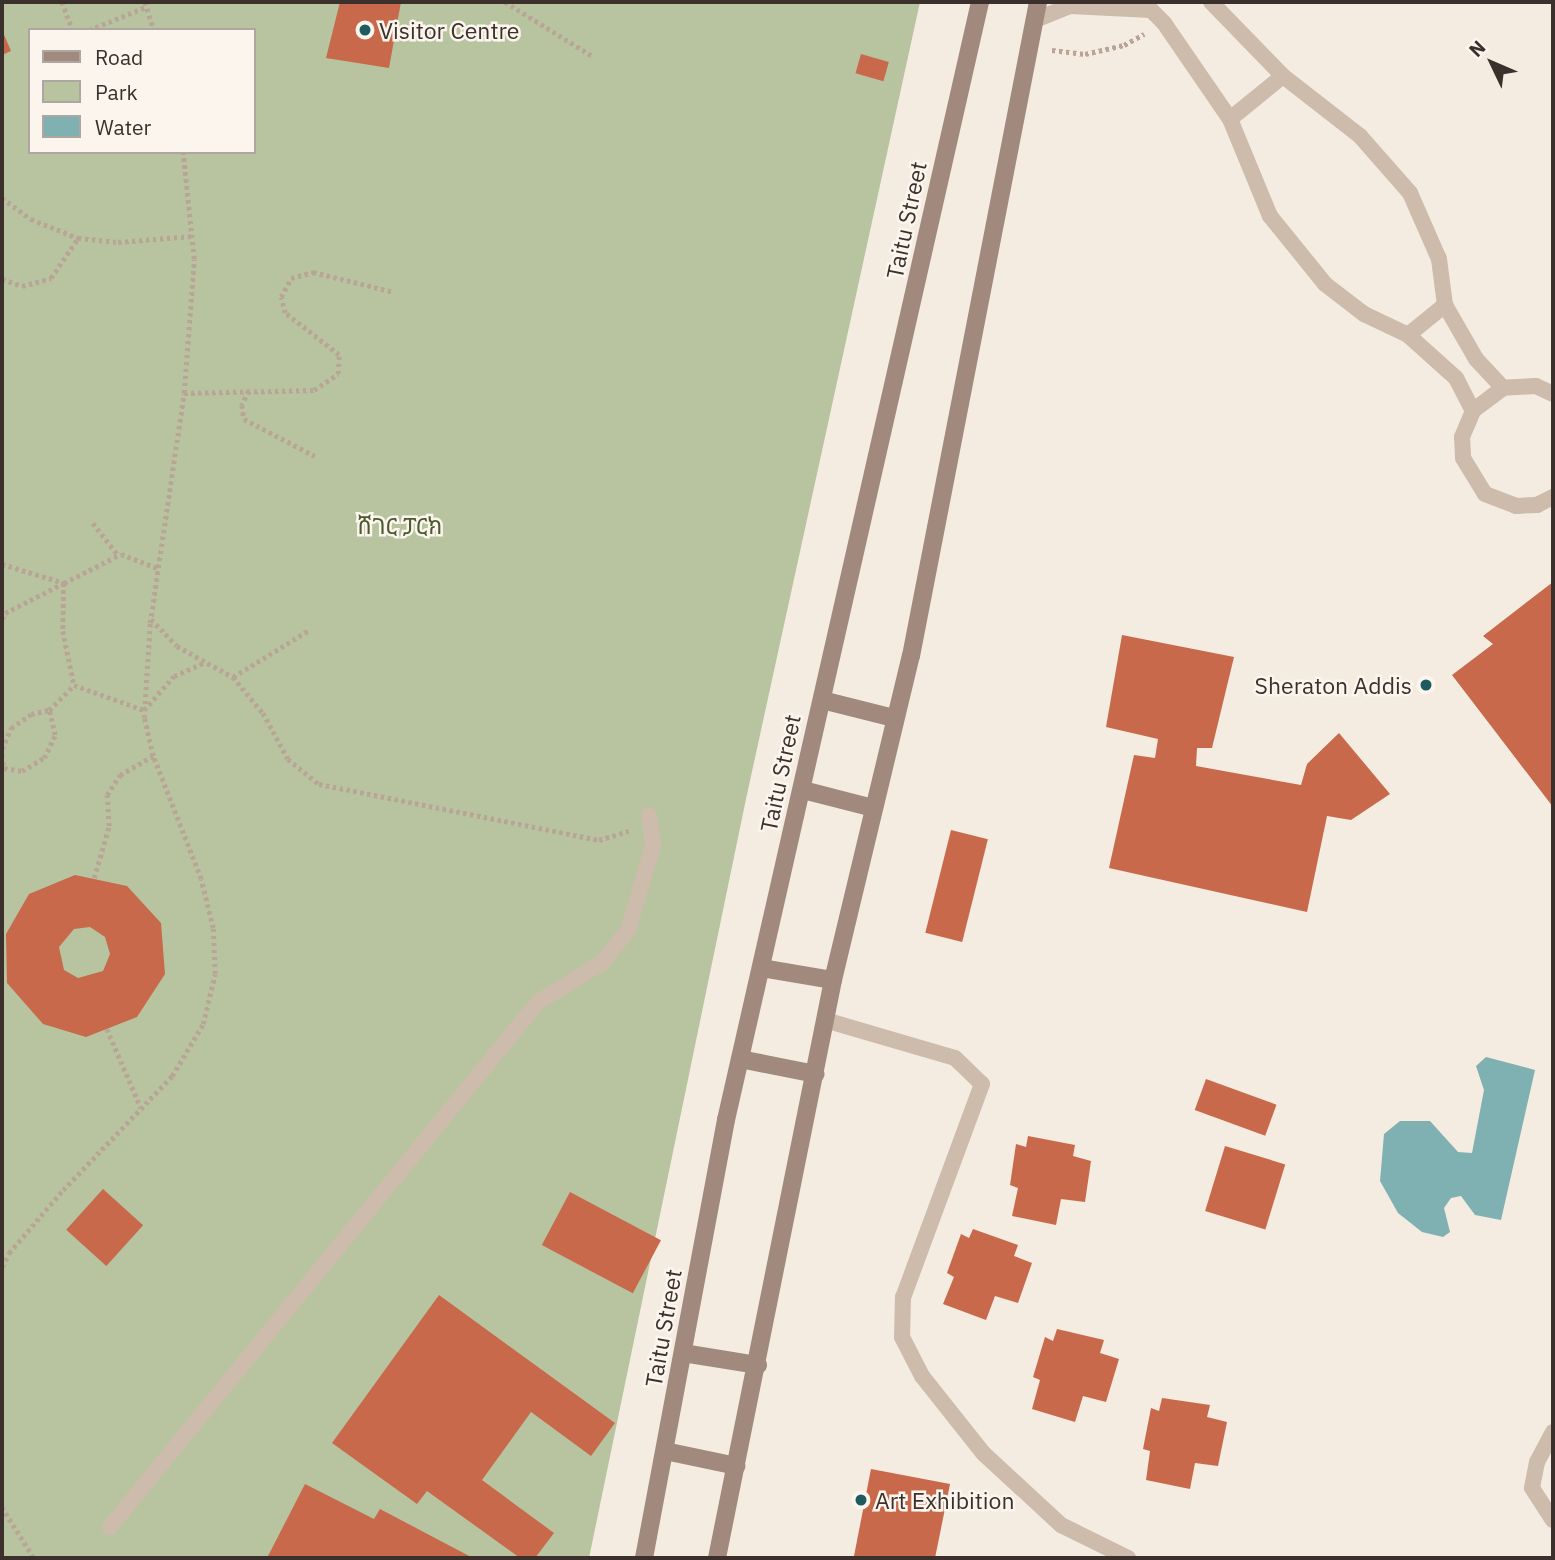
<!DOCTYPE html>
<html>
<head>
<meta charset="utf-8">
<style>
	body { margin:0 }
	#map { position:relative; width:1555px; height:1560px; overflow:hidden; background:#f4ebe1; font-family:"IBM Plex Sans","Noto Sans Ethiopic",sans-serif }
	div>[style] { position:absolute }
	[style*='--x'] { left:calc(var(--x)*1px); top:calc(var(--y)*1px); width:calc(var(--w)*1px); rotate:calc(var(--a)*1deg) }
	.green>* { inset:0; background:#b8c4a0 }
	.water>* { inset:0; background:#7fb0b2 }
	.building>* { inset:0; background:#c8694b; transform-origin:0 0 }
	.path>* { height:4.5px; margin-top:-2.25px; transform-origin:0; background:repeating-linear-gradient(90deg,#b9a596 0 3.5px,transparent 0 7px) }
	.service>* { height:16px; margin:-8px; padding:0 8px; transform-origin:8px; border-radius:8px; background:#cdbbac }
	.secondary>* { height:18px; margin:-9px; padding:0 9px; transform-origin:9px; border-radius:9px; background:#a18a7d }
	.dots>* { width:19px; height:19px; translate:-50% -50%; box-sizing:border-box; border:4px solid #fbf5ee; border-radius:50% }
	span { translate:-50% -50%; white-space:nowrap; text-align:center; line-height:1.15; -webkit-text-stroke:5px #fbf5ee; paint-order:stroke }
	.poi-label { font-size:23px; color:#3b302b }
	.left { translate:0 -50%; text-align:left }
	.right { translate:-100% -50%; text-align:right }
	.street-label { font-size:23px; color:#3b302b }
	.park-label { font-size:23px; color:#4a5a2e }
	.frame { position:absolute; inset:0; border:4px solid #3b302b; pointer-events:none }
	.legend { position:absolute; left:28px; top:28px; width:228px; height:126px; box-sizing:border-box; background:#fbf5ee; border:2px solid #aea6a0; margin:0; padding:9px 12px; list-style:none; font-size:21px; color:#3b302b }
	.legend li { display:flex; align-items:center; gap:14px; height:35px }
	.legend b { width:35px; border:2px solid #aea6a0 }
	.north { position:absolute; left:1457px; top:28px; width:70px; height:70px; -webkit-text-stroke:5px #fbf5ee; paint-order:stroke; rotate:314deg; font-size:19px; font-weight:700; line-height:28px; text-align:center; color:#3b302b }
	.north::after { content:''; display:block; margin:auto; width:24px; height:32px; background:#3b302b; clip-path:polygon(50% 0,100% 100%,50% 72%,0 100%) }
</style>
</head>
<body>
<div id="map">
	<div class="green">
		<div style="clip-path:polygon(evenodd,2px 2px,920px 2px,746px 799px,589px 1558px,2px 1558px,2px 2px,30px 30px,254px 30px,254px 152px,30px 152px,30px 30px)"></div>
	</div>
	<div class="water">
		<div style="clip-path:polygon(1486px 1057px,1535px 1070px,1501px 1220px,1475px 1215px,1461px 1196px,1451px 1198px,1444px 1208px,1450px 1232px,1443px 1237px,1422px 1232px,1398px 1213px,1380px 1181px,1384px 1134px,1400px 1121px,1430px 1121px,1458px 1152px,1472px 1153px,1484px 1090px,1476px 1066px)"></div>
	</div>
	<div class="building">
		<div style="clip-path:polygon(340px 2px,401px 2px,389px 68px,326px 58px)"></div>
		<div style="clip-path:polygon(2px 30px,11px 51px,2px 55px)"></div>
		<div style="left:861px;top:54px;width:29px;height:20px;rotate:16deg"></div>
		<div style="clip-path:polygon(1553px 582px,1553px 807px,1452px 675px,1493px 644px,1483px 636px)"></div>
		<div style="clip-path:polygon(1122px 635px,1234px 657px,1212px 748px,1197px 748px,1196px 766px,1301px 785px,1307px 764px,1339px 733px,1390px 794px,1351px 820px,1327px 816px,1307px 912px,1109px 868px,1134px 755px,1155px 758px,1158px 739px,1106px 727px)"></div>
		<div style="left:951px;top:830px;width:38px;height:106px;rotate:14deg"></div>
		<div style="clip-path:polygon(evenodd,75px 875px,127px 886px,161px 923px,165px 974px,137px 1017px,86px 1037px,43px 1024px,7px 983px,6px 934px,29px 894px,75px 875px,90px 927px,105px 937px,110px 954px,103px 971px,78px 978px,64px 970px,59px 947px,74px 929px,90px 927px)"></div>
		<div style="left:1206px;top:1079px;width:75px;height:33px;rotate:20deg"></div>
		<div style="clip-path:polygon(1028px 1136px,1075px 1145px,1073px 1156px,1091px 1161px,1085px 1202px,1061px 1199px,1056px 1225px,1012px 1216px,1018px 1188px,1010px 1185px,1016px 1144px,1026px 1147px)"></div>
		<div style="left:1225px;top:1146px;width:63px;height:68px;rotate:17deg"></div>
		<div style="left:103px;top:1189px;width:54px;height:55px;rotate:42deg"></div>
		<div style="left:570px;top:1192px;width:103px;height:60px;rotate:28deg"></div>
		<div style="clip-path:polygon(973px 1229px,1018px 1245px,1014px 1256px,1032px 1263px,1018px 1303px,995px 1296px,986px 1320px,943px 1304px,954px 1277px,947px 1273px,961px 1234px,969px 1238px)"></div>
		<div style="clip-path:polygon(439px 1295px,615px 1423px,591px 1456px,531px 1412px,482px 1480px,554px 1533px,535px 1558px,520px 1558px,427px 1491px,417px 1504px,332px 1443px)"></div>
		<div style="clip-path:polygon(1057px 1329px,1104px 1340px,1100px 1353px,1119px 1359px,1106px 1402px,1083px 1396px,1075px 1422px,1032px 1409px,1040px 1380px,1033px 1377px,1045px 1337px,1053px 1341px)"></div>
		<div style="clip-path:polygon(1162px 1398px,1210px 1405px,1207px 1417px,1227px 1422px,1218px 1466px,1195px 1463px,1190px 1489px,1146px 1480px,1150px 1451px,1143px 1449px,1151px 1408px,1159px 1411px)"></div>
		<div style="clip-path:polygon(871px 1469px,950px 1484px,935px 1558px,854px 1556px)"></div>
		<div style="clip-path:polygon(305px 1484px,374px 1519px,380px 1509px,473px 1558px,267px 1558px)"></div>
	</div>
	<div class="path">
		<div style="--x:62;--y:2;--w:30;--a:69"></div>
		<div style="--x:145;--y:2;--w:29;--a:72"></div>
		<div style="--x:505;--y:2;--w:105;--a:31.7"></div>
		<div style="--x:89;--y:30;--w:61;--a:-22"></div>
		<div style="--x:1052;--y:50;--w:33;--a:7"></div>
		<div style="--x:1085;--y:54;--w:40;--a:-13"></div>
		<div style="--x:1124;--y:45;--w:23;--a:-29"></div>
		<div style="--x:2;--y:198;--w:36;--a:36"></div>
		<div style="--x:31;--y:219;--w:51;--a:22"></div>
		<div style="--x:78;--y:238;--w:40;--a:5.7"></div>
		<div style="--x:118;--y:242;--w:74;--a:-4.6"></div>
		<div style="--x:2;--y:279;--w:21;--a:19"></div>
		<div style="--x:22;--y:286;--w:30;--a:-15"></div>
		<div style="--x:51;--y:278;--w:48;--a:-56"></div>
		<div style="--x:249;--y:391;--w:16;--a:117"></div>
		<div style="--x:242;--y:405;--w:14;--a:82"></div>
		<div style="--x:244;--y:419;--w:80;--a:27.5"></div>
		<div style="--x:184;--y:393;--w:130;--a:-1.3"></div>
		<div style="--x:314;--y:390;--w:29;--a:-34"></div>
		<div style="--x:338;--y:374;--w:19;--a:-87"></div>
		<div style="--x:339;--y:355;--w:68;--a:-142.1"></div>
		<div style="--x:285;--y:313;--w:16;--a:-104"></div>
		<div style="--x:281;--y:297;--w:21;--a:-62"></div>
		<div style="--x:291;--y:278;--w:23;--a:-15"></div>
		<div style="--x:313;--y:272;--w:83;--a:13.9"></div>
		<div style="--x:93;--y:523;--w:41;--a:52"></div>
		<div style="--x:2;--y:564;--w:65;--a:17"></div>
		<div style="--x:64;--y:583;--w:64;--a:-27"></div>
		<div style="--x:121;--y:554;--w:40;--a:21"></div>
		<div style="--x:2;--y:619;--w:7;--a:-63"></div>
		<div style="--x:5;--y:613;--w:66;--a:-27"></div>
		<div style="--x:64;--y:583;--w:48;--a:91.2"></div>
		<div style="--x:63;--y:631;--w:55;--a:78.5"></div>
		<div style="--x:74;--y:685;--w:74;--a:19.7"></div>
		<div style="--x:144;--y:710;--w:45;--a:-48.6"></div>
		<div style="--x:174;--y:676;--w:32;--a:-24"></div>
		<div style="--x:151;--y:619;--w:37;--a:46"></div>
		<div style="--x:177;--y:646;--w:64;--a:29"></div>
		<div style="--x:233;--y:677;--w:47;--a:50.2"></div>
		<div style="--x:263;--y:713;--w:52;--a:61.5"></div>
		<div style="--x:288;--y:759;--w:40;--a:39"></div>
		<div style="--x:319;--y:784;--w:286;--a:11.3"></div>
		<div style="--x:599;--y:840;--w:31;--a:-17"></div>
		<div style="--x:233;--y:677;--w:89;--a:-31.7"></div>
		<div style="--x:2;--y:749;--w:23;--a:-67"></div>
		<div style="--x:11;--y:728;--w:24;--a:-35"></div>
		<div style="--x:31;--y:714;--w:18;--a:-13"></div>
		<div style="--x:49;--y:710;--w:35;--a:-45"></div>
		<div style="--x:2;--y:755;--w:13;--a:81"></div>
		<div style="--x:4;--y:768;--w:18;--a:9"></div>
		<div style="--x:22;--y:771;--w:26;--a:-31"></div>
		<div style="--x:44;--y:758;--w:25;--a:-64"></div>
		<div style="--x:55;--y:735;--w:26;--a:-103"></div>
		<div style="--x:94;--y:878;--w:54;--a:-73.9"></div>
		<div style="--x:109;--y:826;--w:31;--a:-94"></div>
		<div style="--x:107;--y:795;--w:24;--a:-57"></div>
		<div style="--x:120;--y:775;--w:38;--a:-30"></div>
		<div style="--x:107;--y:1029;--w:86;--a:66.7"></div>
		<div style="--x:2;--y:1267;--w:16;--a:-63"></div>
		<div style="--x:9;--y:1253;--w:83;--a:-49.4"></div>
		<div style="--x:63;--y:1190;--w:158;--a:-46.3"></div>
		<div style="--x:172;--y:1076;--w:61;--a:-59.2"></div>
		<div style="--x:203;--y:1024;--w:51;--a:-76.5"></div>
		<div style="--x:215;--y:974;--w:46;--a:-92.5"></div>
		<div style="--x:213;--y:928;--w:50;--a:-103.8"></div>
		<div style="--x:201;--y:879;--w:132;--a:-111.3"></div>
		<div style="--x:153;--y:756;--w:39;--a:-103"></div>
		<div style="--x:144;--y:718;--w:95;--a:-86.4"></div>
		<div style="--x:150;--y:623;--w:232;--a:-81.6"></div>
		<div style="--x:184;--y:393;--w:134;--a:-85.7"></div>
		<div style="--x:194;--y:259;--w:108;--a:-95.9"></div>
		<div style="--x:2;--y:1507;--w:60;--a:57.9"></div>
	</div>
	<div class="service">
		<div style="--x:1143;--y:2;--w:30;--a:45"></div>
		<div style="--x:1164;--y:23;--w:116;--a:55.5"></div>
		<div style="--x:1230;--y:119;--w:105;--a:67.6"></div>
		<div style="--x:1270;--y:216;--w:87;--a:51"></div>
		<div style="--x:1325;--y:284;--w:49;--a:37.6"></div>
		<div style="--x:1364;--y:314;--w:49;--a:25.5"></div>
		<div style="--x:1408;--y:335;--w:64;--a:41.9"></div>
		<div style="--x:1456;--y:378;--w:37;--a:63"></div>
		<div style="--x:1211;--y:2;--w:103;--a:45.8"></div>
		<div style="--x:1283;--y:76;--w:98;--a:37.9"></div>
		<div style="--x:1360;--y:136;--w:76;--a:48.7"></div>
		<div style="--x:1410;--y:193;--w:72;--a:66.3"></div>
		<div style="--x:1439;--y:259;--w:46;--a:82.6"></div>
		<div style="--x:1445;--y:305;--w:62;--a:60.1"></div>
		<div style="--x:1476;--y:359;--w:40;--a:47"></div>
		<div style="--x:1035;--y:20;--w:38;--a:-22"></div>
		<div style="--x:1070;--y:6;--w:81;--a:2.8"></div>
		<div style="--x:1230;--y:119;--w:68;--a:-39.1"></div>
		<div style="--x:1408;--y:335;--w:48;--a:-39"></div>
		<div style="--x:1553;--y:394;--w:19;--a:-155"></div>
		<div style="--x:1536;--y:386;--w:33;--a:177"></div>
		<div style="--x:1503;--y:388;--w:38;--a:143"></div>
		<div style="--x:1473;--y:411;--w:28;--a:113"></div>
		<div style="--x:1462;--y:437;--w:21;--a:87"></div>
		<div style="--x:1463;--y:458;--w:42;--a:58.6"></div>
		<div style="--x:1485;--y:494;--w:33;--a:21"></div>
		<div style="--x:1516;--y:506;--w:21;--a:-3"></div>
		<div style="--x:1537;--y:505;--w:18;--a:-27"></div>
		<div style="--x:825;--y:1020;--w:135;--a:16.3"></div>
		<div style="--x:955;--y:1058;--w:37;--a:44"></div>
		<div style="--x:982;--y:1084;--w:227;--a:110.3"></div>
		<div style="--x:903;--y:1297;--w:40;--a:91.4"></div>
		<div style="--x:902;--y:1337;--w:44;--a:62.9"></div>
		<div style="--x:922;--y:1376;--w:98;--a:51.6"></div>
		<div style="--x:983;--y:1453;--w:106;--a:42.7"></div>
		<div style="--x:1061;--y:1525;--w:75;--a:26.2"></div>
		<div style="--x:1553;--y:1432;--w:34;--a:118"></div>
		<div style="--x:1537;--y:1462;--w:26;--a:101"></div>
		<div style="--x:1532;--y:1488;--w:38;--a:57"></div>
		<div style="--x:110;--y:1527;--w:677;--a:-50.81"></div>
		<div style="--x:538;--y:1002;--w:75;--a:-31.4"></div>
		<div style="--x:602;--y:963;--w:42;--a:-51.8"></div>
		<div style="--x:628;--y:930;--w:88;--a:-73.4"></div>
		<div style="--x:653;--y:846;--w:31;--a:-97"></div>
	</div>
	<div class="secondary">
		<div style="--x:822;--y:700;--w:74;--a:14"></div>
		<div style="--x:803;--y:790;--w:72;--a:14.4"></div>
		<div style="--x:761;--y:968;--w:73;--a:9.5"></div>
		<div style="--x:740;--y:1059;--w:77;--a:11.2"></div>
		<div style="--x:683;--y:1353;--w:76;--a:9.1"></div>
		<div style="--x:665;--y:1451;--w:73;--a:11.9"></div>
		<div style="--x:644;--y:1558;--w:446;--a:-79.4"></div>
		<div style="--x:726;--y:1120;--w:1146;--a:-77.2"></div>
		<div style="--x:717;--y:1558;--w:590;--a:-78.65"></div>
		<div style="--x:833;--y:980;--w:333;--a:-76.5"></div>
		<div style="--x:911;--y:656;--w:666;--a:-79.01"></div>
	</div>
	<div class="dots">
		<div style="left:365px;top:30px;background:#1f5a5e"></div>
		<div style="left:1426px;top:685px;background:#1f5a5e"></div>
		<div style="left:861px;top:1500px;background:#1f5a5e"></div>
	</div>
	<div class="poi-label">
		<span class="left" style="left:379px;top:30px">Visitor Centre</span>
		<span class="right" style="left:1412px;top:685px">Sheraton Addis</span>
		<span class="left" style="left:875px;top:1500px">Art Exhibition</span>
	</div>
	<div class="street-label">
		<span style="left:906px;top:220px;rotate:-78deg">Taitu Street</span>
		<span style="left:780px;top:773px;rotate:-78deg">Taitu Street</span>
		<span style="left:663px;top:1328px;rotate:-80deg">Taitu Street</span>
	</div>
	<div class="park-label">
		<span style="left:400px;top:525px">ሸገር ፓርክ</span>
	</div>
	<div class="frame"></div>
	<ul class="legend">
	<li><b style="height:9px;background:#a18a7d"></b>Road</li>
	<li><b style="height:19px;background:#b8c4a0"></b>Park</li>
	<li><b style="height:19px;background:#7fb0b2"></b>Water</li>
	</ul>
	<div class="north">N</div>
</div>
</body>
</html>
